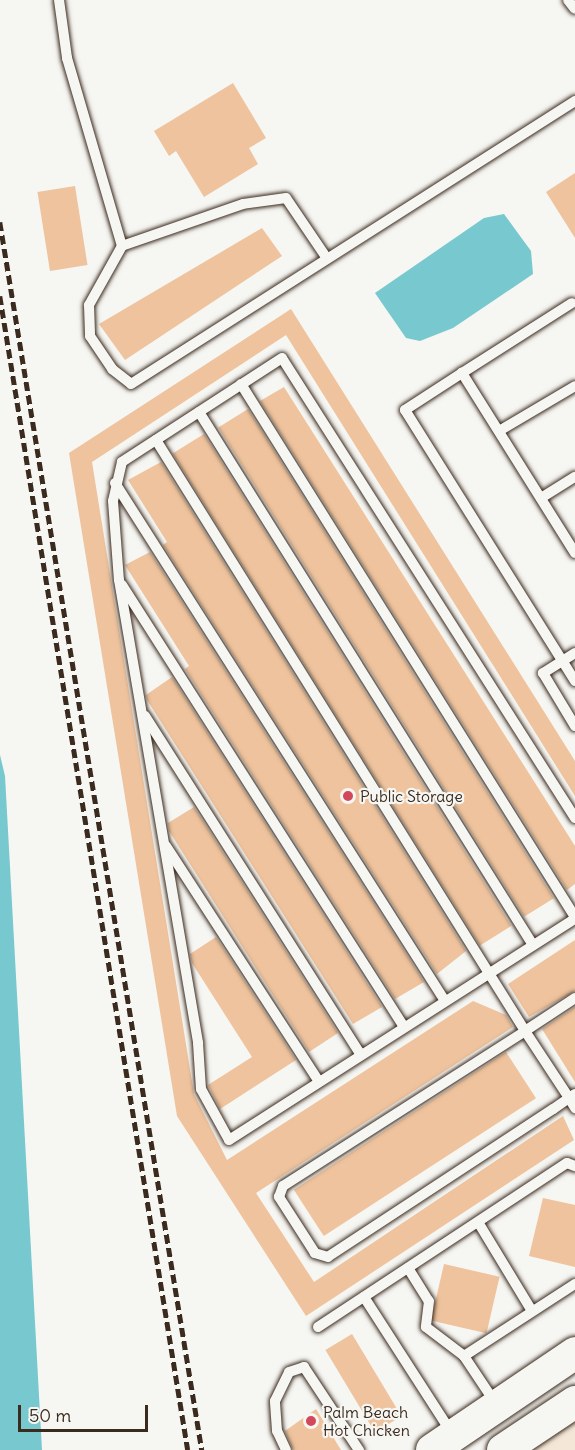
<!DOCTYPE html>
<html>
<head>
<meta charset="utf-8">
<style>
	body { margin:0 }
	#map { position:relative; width:575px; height:1450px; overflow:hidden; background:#f6f6f2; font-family:Delius,sans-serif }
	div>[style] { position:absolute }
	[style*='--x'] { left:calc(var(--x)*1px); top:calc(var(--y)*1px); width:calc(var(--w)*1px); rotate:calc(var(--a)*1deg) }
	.built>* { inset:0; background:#f4e7d8 }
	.water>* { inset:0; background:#77c8cf }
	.building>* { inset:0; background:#eec39d; transform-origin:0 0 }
	.roads { filter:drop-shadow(0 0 2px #3b2a1e) drop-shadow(0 0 2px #3b2a1e) }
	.service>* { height:10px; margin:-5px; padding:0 5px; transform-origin:5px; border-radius:5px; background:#f6f6f2 }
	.primary>* { height:32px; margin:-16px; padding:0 16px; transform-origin:16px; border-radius:16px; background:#f6f6f2 }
	.rail>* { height:4.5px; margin-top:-2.25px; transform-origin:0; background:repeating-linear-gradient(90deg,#3b2a1e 0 9px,transparent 0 13.5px) }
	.dots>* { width:16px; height:16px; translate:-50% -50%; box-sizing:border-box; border:3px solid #f6f6f2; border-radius:50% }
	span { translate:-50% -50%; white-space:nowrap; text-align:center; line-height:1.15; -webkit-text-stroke:4.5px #f6f6f2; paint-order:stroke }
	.poi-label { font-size:16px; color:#3b2a1e }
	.left { translate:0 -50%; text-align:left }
	.scale { position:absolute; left:18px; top:1405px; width:130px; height:27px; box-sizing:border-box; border:3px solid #3b2a1e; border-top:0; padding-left:8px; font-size:18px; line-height:21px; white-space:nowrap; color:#3b2a1e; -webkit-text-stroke:4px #f6f6f2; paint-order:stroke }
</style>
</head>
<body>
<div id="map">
	<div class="built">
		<div style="clip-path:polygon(575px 1416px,575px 1450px,523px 1450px)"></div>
	</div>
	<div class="water">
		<div style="clip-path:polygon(504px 214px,531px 251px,533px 274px,453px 328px,420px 341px,406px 338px,375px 293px,484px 218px)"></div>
		<div style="clip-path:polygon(0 755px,5px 776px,42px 1450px,0 1450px)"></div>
	</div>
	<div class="building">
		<div style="clip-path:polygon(233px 83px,266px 138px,249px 148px,258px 164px,204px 197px,176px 151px,169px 156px,154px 131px)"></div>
		<div style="clip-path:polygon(575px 173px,575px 238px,546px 192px)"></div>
		<div style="left:75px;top:186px;width:80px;height:38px;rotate:81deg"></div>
		<div style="clip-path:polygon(262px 228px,282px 256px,125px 360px,99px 324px)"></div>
		<div style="clip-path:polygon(291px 309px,575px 761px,575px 796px,286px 335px,92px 462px,194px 1094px,227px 1160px,473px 1001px,506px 1015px,513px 1027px,256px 1193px,314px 1282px,563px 1116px,574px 1140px,306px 1316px,177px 1116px,69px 453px)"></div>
		<div style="clip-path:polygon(284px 387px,575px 846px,575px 884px,567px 890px,260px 401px)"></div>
		<div style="left:248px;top:409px;width:577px;height:35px;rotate:58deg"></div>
		<div style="left:204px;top:434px;width:580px;height:37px;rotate:58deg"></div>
		<div style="clip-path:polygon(161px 462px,466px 951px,437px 974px,163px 545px,167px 542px,128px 480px)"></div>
		<div style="clip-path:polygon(150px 552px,424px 982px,395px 999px,185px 669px,189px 666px,125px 565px)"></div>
		<div style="clip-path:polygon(172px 677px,382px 1007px,353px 1024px,147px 700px,146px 695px)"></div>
		<div style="clip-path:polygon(194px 807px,338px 1033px,309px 1052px,169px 831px,168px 823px)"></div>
		<div style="clip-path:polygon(216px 937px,296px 1060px,220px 1109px,208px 1085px,252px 1057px,192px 963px,190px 954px)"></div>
		<div style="clip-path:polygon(575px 940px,575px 991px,529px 1017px,508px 984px)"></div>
		<div style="clip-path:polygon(575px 1007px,575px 1082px,542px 1029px)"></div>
		<div style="left:506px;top:1052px;width:55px;height:253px;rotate:57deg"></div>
		<div style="clip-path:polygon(543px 1198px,575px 1205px,575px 1267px,529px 1256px)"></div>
		<div style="left:444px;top:1264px;width:57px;height:58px;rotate:13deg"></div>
		<div style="left:352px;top:1334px;width:96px;height:31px;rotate:59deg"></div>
		<div style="clip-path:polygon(316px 1409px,341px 1450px,293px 1450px,285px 1431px)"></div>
	</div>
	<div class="roads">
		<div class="service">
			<div style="--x:59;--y:0;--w:59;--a:82.1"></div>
			<div style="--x:67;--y:58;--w:196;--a:73.7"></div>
			<div style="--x:568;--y:0;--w:11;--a:52"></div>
			<div style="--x:326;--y:257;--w:71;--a:-124.1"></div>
			<div style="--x:286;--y:198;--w:43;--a:172.1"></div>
			<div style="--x:243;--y:204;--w:128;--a:160.9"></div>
			<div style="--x:122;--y:246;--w:68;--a:119.2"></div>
			<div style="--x:89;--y:305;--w:31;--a:88"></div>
			<div style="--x:90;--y:336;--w:40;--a:56"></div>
			<div style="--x:112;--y:369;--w:24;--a:38"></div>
			<div style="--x:131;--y:384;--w:527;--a:-32.51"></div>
			<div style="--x:462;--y:373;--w:130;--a:-32.5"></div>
			<div style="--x:241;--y:384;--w:629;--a:57.93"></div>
			<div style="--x:199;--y:412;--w:629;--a:57.93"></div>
			<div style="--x:499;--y:431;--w:88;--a:-30.6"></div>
			<div style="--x:156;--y:440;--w:697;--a:58.02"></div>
			<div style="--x:525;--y:1031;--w:60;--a:-33.4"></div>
			<div style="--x:115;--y:483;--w:614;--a:57.5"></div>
			<div style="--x:541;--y:498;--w:40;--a:-32"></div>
			<div style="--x:575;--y:553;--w:213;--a:-122.1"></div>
			<div style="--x:462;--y:373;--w:68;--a:147"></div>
			<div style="--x:405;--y:410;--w:320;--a:57.9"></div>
			<div style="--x:122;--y:585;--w:524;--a:57.46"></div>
			<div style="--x:575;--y:653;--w:38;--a:148"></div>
			<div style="--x:543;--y:673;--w:62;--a:58.9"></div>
			<div style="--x:145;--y:716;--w:402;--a:57.5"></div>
			<div style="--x:575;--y:818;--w:545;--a:-122.5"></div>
			<div style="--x:282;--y:358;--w:191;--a:147"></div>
			<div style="--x:122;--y:462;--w:40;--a:103"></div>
			<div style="--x:113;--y:501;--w:79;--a:85.7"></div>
			<div style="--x:119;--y:580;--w:470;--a:80.3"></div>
			<div style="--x:198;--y:1043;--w:46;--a:86.3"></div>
			<div style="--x:201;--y:1089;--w:58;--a:61.2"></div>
			<div style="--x:229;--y:1140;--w:411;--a:-32.6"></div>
			<div style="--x:166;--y:846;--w:281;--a:57"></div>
			<div style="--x:575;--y:1094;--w:7;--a:146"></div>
			<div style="--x:569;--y:1098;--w:19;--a:145"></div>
			<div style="--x:553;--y:1109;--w:269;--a:146.7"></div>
			<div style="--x:328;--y:1257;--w:14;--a:-163"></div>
			<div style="--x:315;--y:1253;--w:67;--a:-122.7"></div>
			<div style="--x:279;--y:1197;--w:12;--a:-70"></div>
			<div style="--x:283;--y:1186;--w:287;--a:-32.6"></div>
			<div style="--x:525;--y:1031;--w:80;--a:56.7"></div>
			<div style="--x:569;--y:1098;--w:12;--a:59"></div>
			<div style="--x:478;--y:1222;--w:104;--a:58.8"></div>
			<div style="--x:408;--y:1268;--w:39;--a:58"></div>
			<div style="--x:429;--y:1301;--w:26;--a:97"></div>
			<div style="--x:426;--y:1327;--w:48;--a:37.3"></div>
			<div style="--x:364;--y:1297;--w:161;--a:57.2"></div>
			<div style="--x:318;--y:1327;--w:298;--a:-33.4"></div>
			<div style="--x:567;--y:1163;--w:9;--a:21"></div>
			<div style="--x:496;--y:1404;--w:58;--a:-123.7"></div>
			<div style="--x:464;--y:1356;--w:132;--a:-33"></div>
			<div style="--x:286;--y:1450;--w:21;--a:-115"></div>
			<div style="--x:277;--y:1431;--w:30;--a:-94"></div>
			<div style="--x:275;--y:1401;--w:32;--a:-64"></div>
			<div style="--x:289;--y:1372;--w:16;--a:-18"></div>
			<div style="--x:304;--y:1367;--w:100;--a:56.5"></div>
		</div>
		<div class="primary">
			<div style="--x:432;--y:1450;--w:173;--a:-34.1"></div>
			<div style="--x:503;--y:1450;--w:87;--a:-33.7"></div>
		</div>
	</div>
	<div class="rail">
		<div style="--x:0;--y:222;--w:1245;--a:80.66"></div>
		<div style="--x:0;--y:296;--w:1169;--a:80.75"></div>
	</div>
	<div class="dots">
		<div style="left:348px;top:796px;background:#d1495b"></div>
		<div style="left:311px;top:1421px;background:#d1495b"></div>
	</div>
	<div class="poi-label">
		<span class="left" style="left:360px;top:796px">Public Storage</span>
		<span class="left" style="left:323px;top:1421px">Palm Beach<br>Hot Chicken</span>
	</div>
	<div class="scale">50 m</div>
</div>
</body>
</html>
